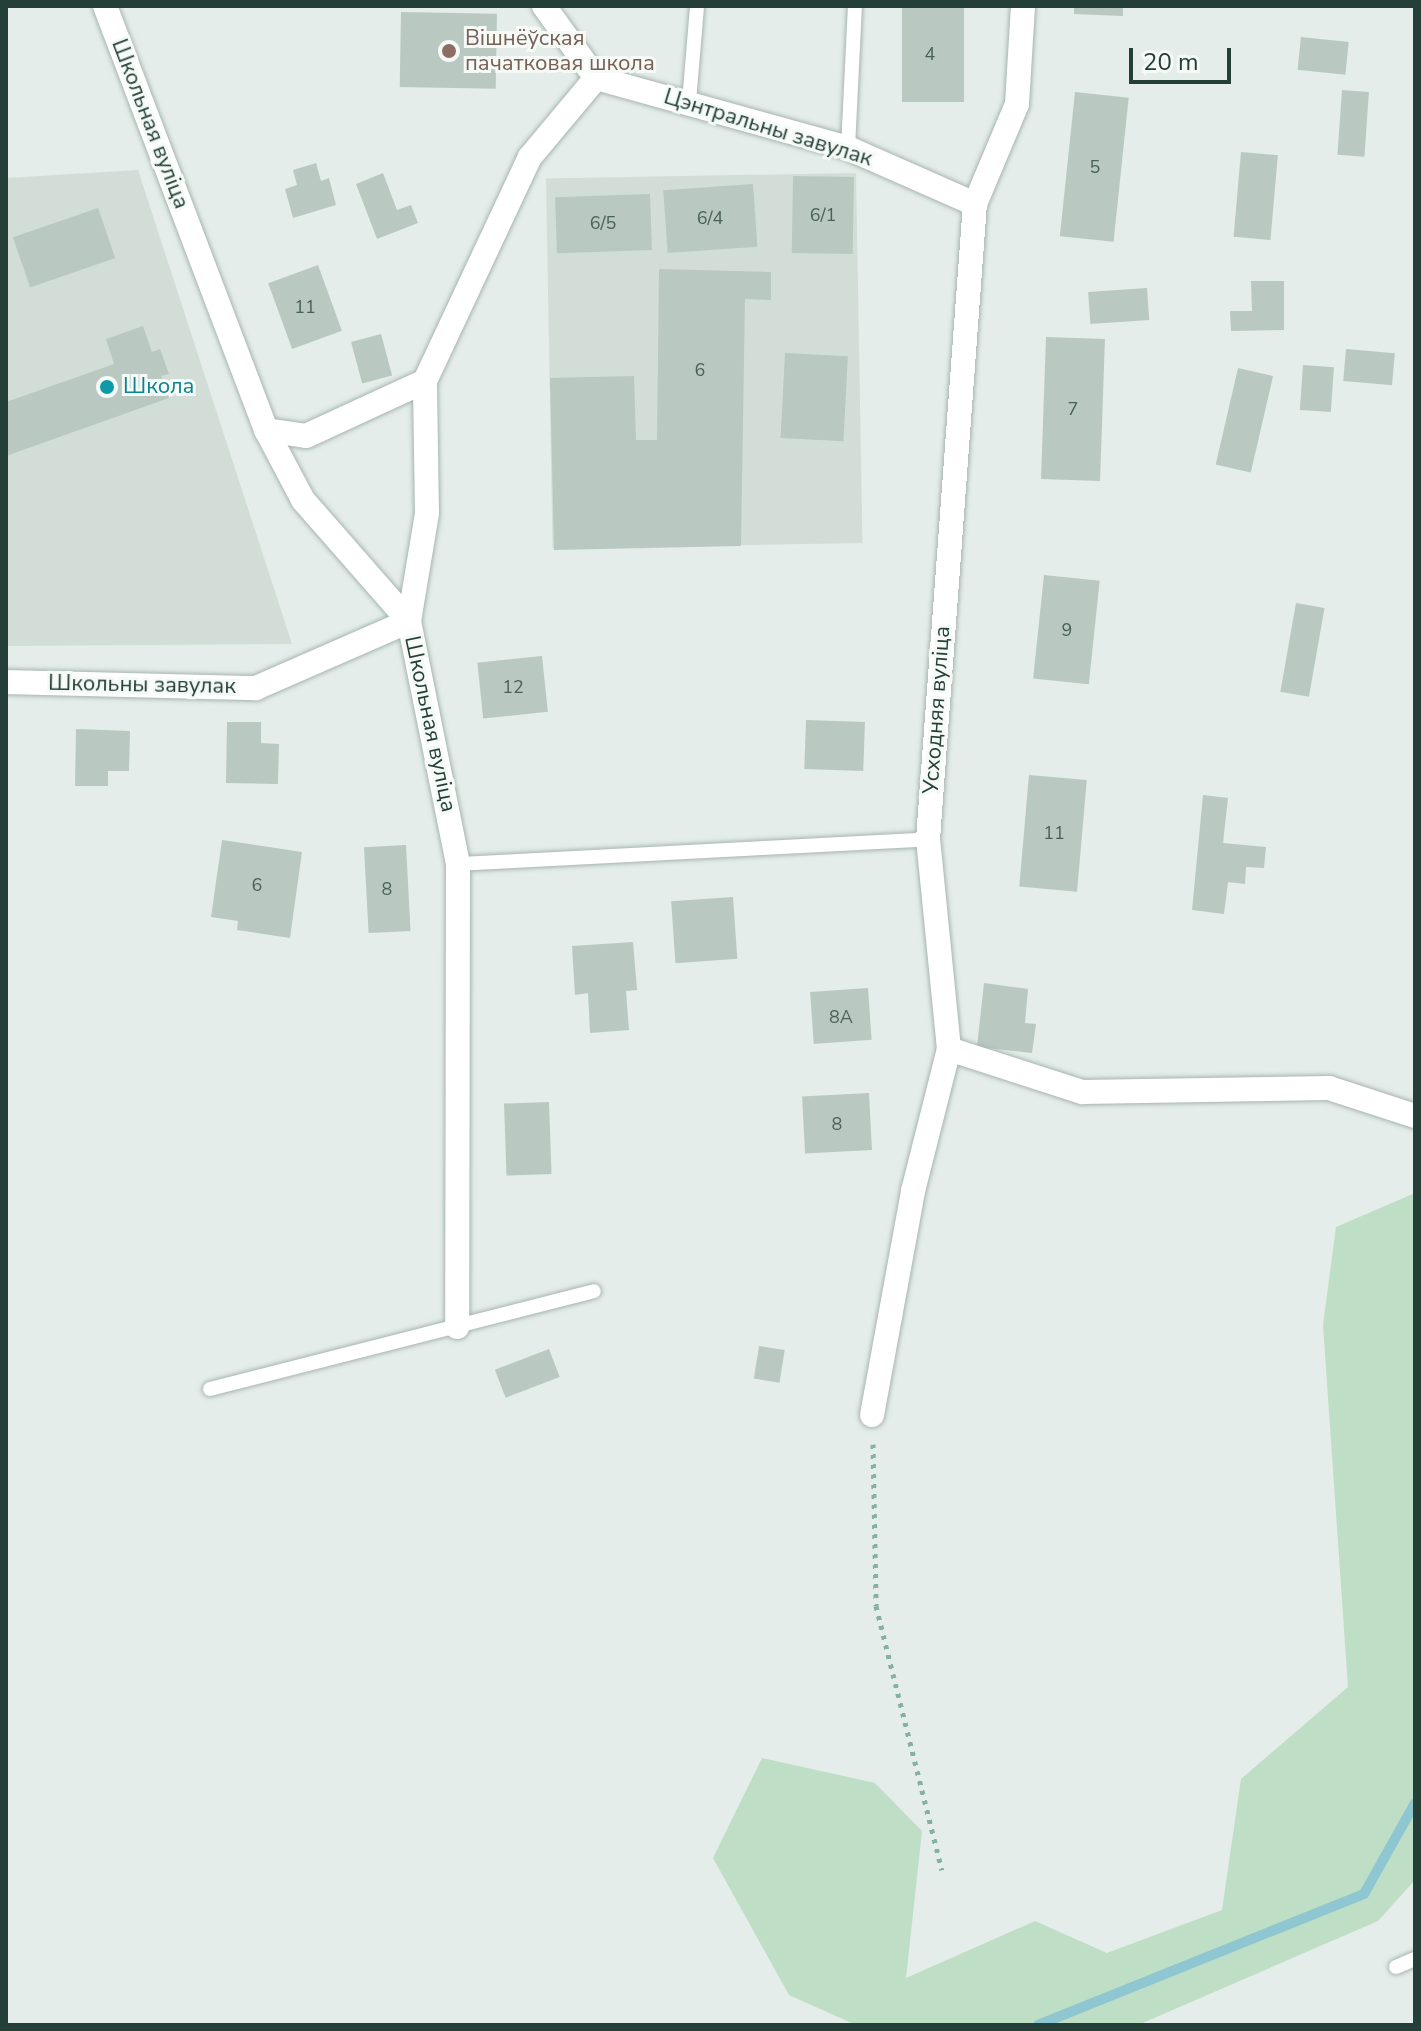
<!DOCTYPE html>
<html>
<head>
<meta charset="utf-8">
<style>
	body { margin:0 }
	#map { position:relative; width:1421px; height:2031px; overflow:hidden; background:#e4ede9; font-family:"Nunito Sans",sans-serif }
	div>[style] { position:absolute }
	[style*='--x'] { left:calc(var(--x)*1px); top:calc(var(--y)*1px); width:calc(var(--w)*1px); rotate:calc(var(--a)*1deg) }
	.built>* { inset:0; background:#d2ddd8; transform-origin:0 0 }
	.green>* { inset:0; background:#bedec6 }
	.stream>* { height:10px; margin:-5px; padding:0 5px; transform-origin:5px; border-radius:5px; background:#8ec7d1 }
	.building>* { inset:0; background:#bac8c2; transform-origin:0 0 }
	.path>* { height:5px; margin-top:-2.5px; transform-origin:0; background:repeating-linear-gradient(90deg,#85b0a3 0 4px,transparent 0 10px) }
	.roads { filter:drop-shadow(0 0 2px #a7b5b0) drop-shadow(0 0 2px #a7b5b0) }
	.service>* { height:14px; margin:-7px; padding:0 7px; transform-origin:7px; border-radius:7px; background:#fff }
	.minor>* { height:24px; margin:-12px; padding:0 12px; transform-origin:12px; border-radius:12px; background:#fff }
	.dots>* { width:22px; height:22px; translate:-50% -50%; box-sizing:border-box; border:4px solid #f5faf7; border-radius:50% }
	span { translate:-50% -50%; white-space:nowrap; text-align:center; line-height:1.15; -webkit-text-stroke:6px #f5faf7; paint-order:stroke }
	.number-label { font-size:18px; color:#4a615a }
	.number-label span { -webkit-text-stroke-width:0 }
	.education-label { font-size:22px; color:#785e54 }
	.left { translate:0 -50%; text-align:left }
	.street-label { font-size:22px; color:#243f37 }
	.culture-label { font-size:22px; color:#0d838f }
	.frame { position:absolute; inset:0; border:8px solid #243f37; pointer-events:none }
	.scale { position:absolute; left:1129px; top:48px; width:102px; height:36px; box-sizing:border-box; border:4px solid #243f37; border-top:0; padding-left:10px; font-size:24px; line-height:28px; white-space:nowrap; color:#243f37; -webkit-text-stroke:6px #f5faf7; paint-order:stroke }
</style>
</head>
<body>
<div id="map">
	<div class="built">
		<div style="clip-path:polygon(138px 170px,292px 644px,6px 646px,6px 178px)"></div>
		<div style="left:856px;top:173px;width:370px;height:310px;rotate:89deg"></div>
	</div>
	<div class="green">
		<div style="clip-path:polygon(1415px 1193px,1415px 1880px,1378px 1921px,1138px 2025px,856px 2025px,789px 1995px,713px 1858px,762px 1758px,875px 1783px,922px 1831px,906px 1978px,1035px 1921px,1107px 1953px,1222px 1910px,1241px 1779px,1348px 1687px,1323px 1325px,1336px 1227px)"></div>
	</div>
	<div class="stream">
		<div style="--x:1038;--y:2025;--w:351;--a:-21.9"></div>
		<div style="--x:1364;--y:1894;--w:104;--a:-60.7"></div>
	</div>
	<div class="building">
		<div style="left:902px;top:6px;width:62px;height:96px"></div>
		<div style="clip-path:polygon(1074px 6px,1123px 6px,1123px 16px,1074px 14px)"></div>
		<div style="left:401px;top:12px;width:96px;height:75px;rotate:1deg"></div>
		<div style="left:1301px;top:37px;width:48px;height:33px;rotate:6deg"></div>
		<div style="left:1342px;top:90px;width:27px;height:65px;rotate:4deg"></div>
		<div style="left:1075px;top:92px;width:54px;height:145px;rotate:6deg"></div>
		<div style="left:1241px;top:152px;width:37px;height:85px;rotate:5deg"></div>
		<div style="clip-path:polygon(316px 163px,321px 181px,329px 178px,336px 205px,293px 218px,285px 189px,297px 185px,293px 170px)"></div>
		<div style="clip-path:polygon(383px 173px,397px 210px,411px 205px,418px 223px,377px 239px,356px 184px)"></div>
		<div style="left:793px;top:176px;width:61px;height:77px;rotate:1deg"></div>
		<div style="left:753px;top:184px;width:63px;height:90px;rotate:86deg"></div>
		<div style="left:650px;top:194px;width:56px;height:95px;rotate:88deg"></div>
		<div style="left:98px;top:208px;width:53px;height:90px;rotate:71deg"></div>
		<div style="left:318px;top:265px;width:70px;height:53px;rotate:70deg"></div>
		<div style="clip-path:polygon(659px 269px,771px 272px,771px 300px,745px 299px,741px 546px,554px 550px,550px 378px,634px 376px,636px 440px,657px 440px)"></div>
		<div style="clip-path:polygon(1251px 281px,1284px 281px,1284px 330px,1231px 331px,1230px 311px,1252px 311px)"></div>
		<div style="left:1147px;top:288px;width:32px;height:59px;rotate:86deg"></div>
		<div style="clip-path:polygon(143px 326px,152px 352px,160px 349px,169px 374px,161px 376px,169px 398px,6px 456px,6px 402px,114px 364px,106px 339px)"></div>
		<div style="left:381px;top:334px;width:43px;height:31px;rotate:75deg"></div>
		<div style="left:1046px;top:337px;width:59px;height:142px;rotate:2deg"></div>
		<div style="left:1346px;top:349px;width:49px;height:32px;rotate:5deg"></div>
		<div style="left:785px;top:353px;width:63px;height:85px;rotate:3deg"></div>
		<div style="left:1303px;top:365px;width:31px;height:45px;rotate:4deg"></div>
		<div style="left:1238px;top:368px;width:36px;height:99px;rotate:13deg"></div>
		<div style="left:1044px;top:575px;width:56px;height:104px;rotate:6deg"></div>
		<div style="left:1296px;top:603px;width:29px;height:90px;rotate:10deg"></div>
		<div style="left:542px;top:656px;width:56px;height:65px;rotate:84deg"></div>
		<div style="left:806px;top:720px;width:59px;height:49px;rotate:2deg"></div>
		<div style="clip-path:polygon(227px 722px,261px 722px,261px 743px,279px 744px,278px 784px,226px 783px)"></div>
		<div style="clip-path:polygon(76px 729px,130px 731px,129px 771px,108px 771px,108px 786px,75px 786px)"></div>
		<div style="left:1029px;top:775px;width:58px;height:112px;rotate:5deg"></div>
		<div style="clip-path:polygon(1203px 795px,1228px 798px,1223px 843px,1266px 847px,1264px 868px,1246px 867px,1245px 884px,1228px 882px,1224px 914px,1192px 910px)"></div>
		<div style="clip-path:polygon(222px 840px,302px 852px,290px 938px,237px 930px,238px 921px,211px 917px)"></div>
		<div style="left:406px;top:845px;width:86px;height:42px;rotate:87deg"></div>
		<div style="left:733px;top:897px;width:62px;height:62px;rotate:86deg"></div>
		<div style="clip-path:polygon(633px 942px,637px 990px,626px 991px,629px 1030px,590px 1033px,588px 993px,575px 995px,572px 946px)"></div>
		<div style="clip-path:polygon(984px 983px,1028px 989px,1025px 1023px,1036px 1024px,1032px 1053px,977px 1047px)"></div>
		<div style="left:868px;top:988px;width:52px;height:58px;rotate:86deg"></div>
		<div style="left:869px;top:1093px;width:57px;height:67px;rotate:87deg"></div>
		<div style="left:549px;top:1102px;width:72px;height:45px;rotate:88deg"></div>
		<div style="left:759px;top:1346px;width:26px;height:33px;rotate:9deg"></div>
		<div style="left:549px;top:1349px;width:30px;height:58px;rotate:69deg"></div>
	</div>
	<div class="path">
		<div style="--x:873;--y:1444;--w:162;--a:88.9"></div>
		<div style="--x:876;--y:1606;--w:272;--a:76"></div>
	</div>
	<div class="roads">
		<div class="service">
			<div style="--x:689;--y:102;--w:96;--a:-85.2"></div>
			<div style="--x:848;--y:148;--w:142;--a:-87.2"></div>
			<div style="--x:458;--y:864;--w:471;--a:-3"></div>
			<div style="--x:210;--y:1389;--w:396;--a:-14.3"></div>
			<div style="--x:1396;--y:1967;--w:21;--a:-23"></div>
		</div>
		<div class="minor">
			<div style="--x:105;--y:6;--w:454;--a:69.2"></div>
			<div style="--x:266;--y:430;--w:79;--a:62.1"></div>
			<div style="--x:303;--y:500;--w:161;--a:48.8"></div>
			<div style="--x:409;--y:621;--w:248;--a:78.6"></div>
			<div style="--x:458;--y:864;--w:463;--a:90.1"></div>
			<div style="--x:544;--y:6;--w:89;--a:54.2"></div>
			<div style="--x:596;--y:78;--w:262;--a:15.5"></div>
			<div style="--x:848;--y:148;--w:139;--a:23.8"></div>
			<div style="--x:266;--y:430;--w:40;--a:8.5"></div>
			<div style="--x:306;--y:436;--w:131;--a:-24.8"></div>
			<div style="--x:409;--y:621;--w:109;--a:-80.5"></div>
			<div style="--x:427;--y:513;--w:132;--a:-90.9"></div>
			<div style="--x:425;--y:381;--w:247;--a:-64.9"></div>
			<div style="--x:530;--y:157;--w:103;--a:-50.1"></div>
			<div style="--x:6;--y:682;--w:250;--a:1.4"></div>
			<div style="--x:256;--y:688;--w:167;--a:-23.6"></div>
			<div style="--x:949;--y:1049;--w:140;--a:17.9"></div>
			<div style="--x:1082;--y:1092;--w:247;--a:-0.9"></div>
			<div style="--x:1329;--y:1088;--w:90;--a:18"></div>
			<div style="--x:872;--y:1415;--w:228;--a:-79.6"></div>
			<div style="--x:913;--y:1191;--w:146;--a:-75.8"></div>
			<div style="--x:949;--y:1049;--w:211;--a:-95.7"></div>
			<div style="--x:928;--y:839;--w:637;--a:-85.77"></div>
			<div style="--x:975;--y:204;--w:108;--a:-67.2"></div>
			<div style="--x:1017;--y:104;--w:98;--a:-86.5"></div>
		</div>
	</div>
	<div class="dots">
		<div style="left:449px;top:51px;background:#8d6e63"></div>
		<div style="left:107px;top:387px;background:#0f9aa8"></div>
	</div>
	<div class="number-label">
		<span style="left:930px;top:54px">4</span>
		<span style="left:1095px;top:167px">5</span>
		<span style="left:823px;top:215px">6/1</span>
		<span style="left:710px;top:218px">6/4</span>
		<span style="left:603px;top:223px">6/5</span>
		<span style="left:305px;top:307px">11</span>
		<span style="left:700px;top:370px">6</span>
		<span style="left:1073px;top:409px">7</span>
		<span style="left:1067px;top:630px">9</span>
		<span style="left:513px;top:687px">12</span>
		<span style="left:1054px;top:833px">11</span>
		<span style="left:257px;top:885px">6</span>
		<span style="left:387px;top:889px">8</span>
		<span style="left:841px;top:1017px">8А</span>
		<span style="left:837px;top:1124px">8</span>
	</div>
	<div class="education-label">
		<span class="left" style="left:465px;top:51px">Вішнёўская<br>пачатковая школа</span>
	</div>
	<div class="street-label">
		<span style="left:150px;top:124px;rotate:69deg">Школьная вуліца</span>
		<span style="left:768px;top:128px;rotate:17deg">Цэнтральны завулак</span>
		<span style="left:142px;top:685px;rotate:1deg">Школьны завулак</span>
		<span style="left:937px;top:710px;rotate:-86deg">Усходняя вуліца</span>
		<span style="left:430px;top:724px;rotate:78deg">Школьная вуліца</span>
	</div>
	<div class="culture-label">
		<span class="left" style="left:123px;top:387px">Школа</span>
	</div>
	<div class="frame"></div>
	<div class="scale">20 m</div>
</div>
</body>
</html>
